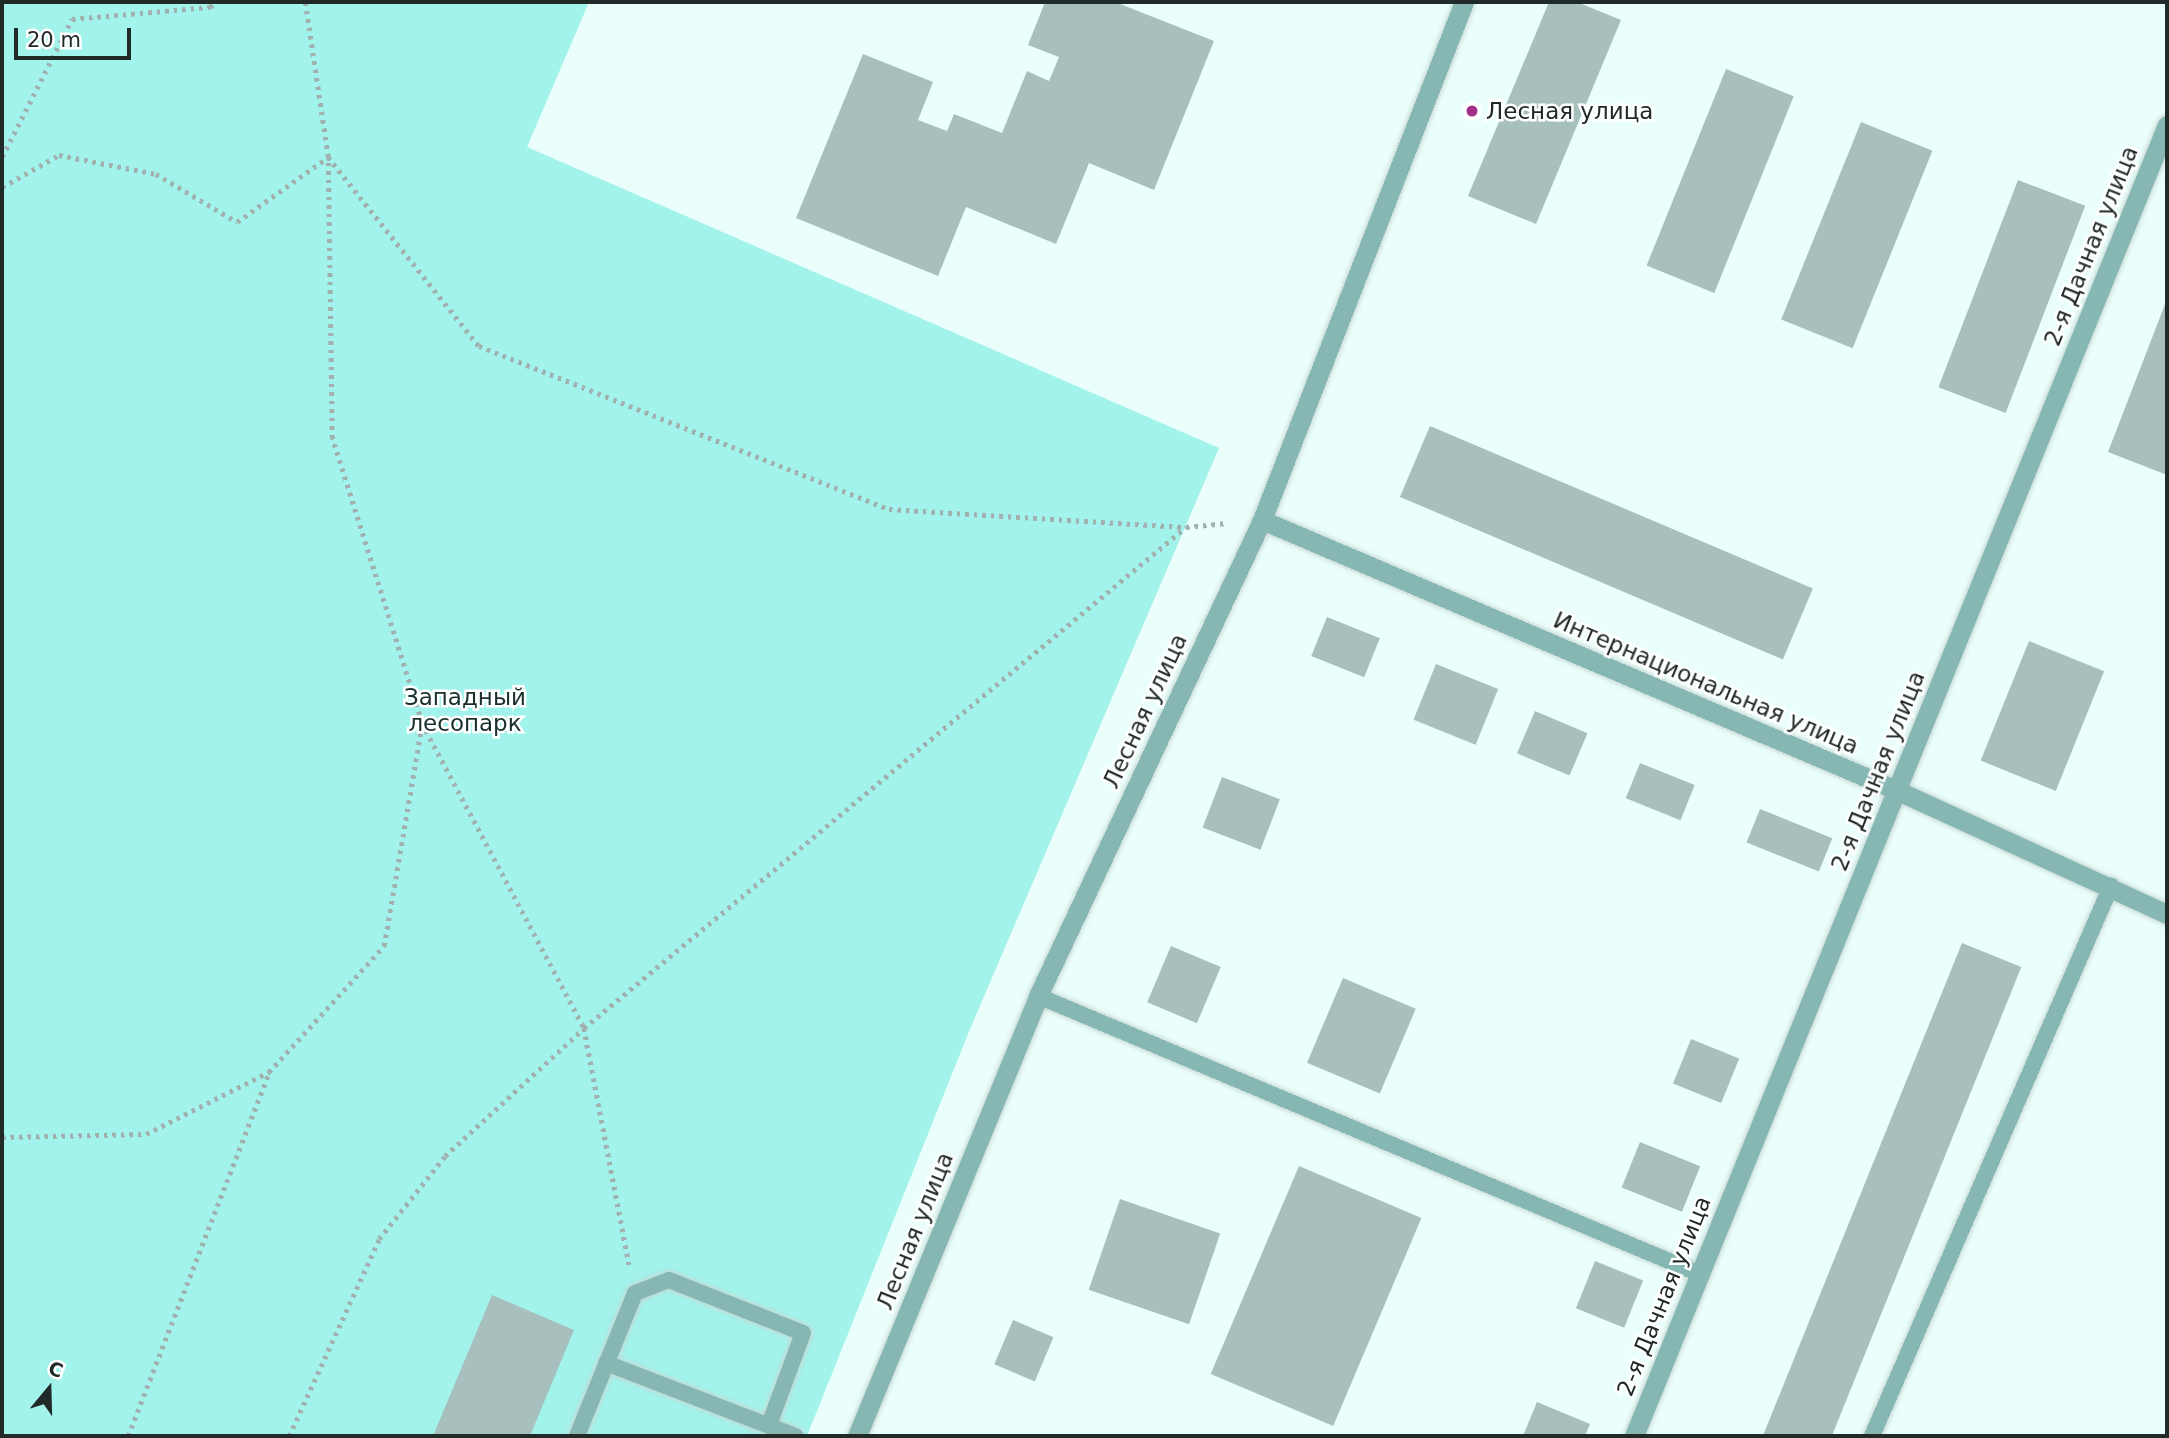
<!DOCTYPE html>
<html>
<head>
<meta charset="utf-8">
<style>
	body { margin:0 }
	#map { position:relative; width:2169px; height:1438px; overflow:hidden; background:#eafefb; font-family:"DejaVu Sans",sans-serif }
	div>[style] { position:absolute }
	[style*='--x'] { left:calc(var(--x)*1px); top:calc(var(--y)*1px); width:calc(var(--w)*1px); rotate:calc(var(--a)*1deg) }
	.green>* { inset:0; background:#a2f3eb }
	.building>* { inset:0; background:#a8c0bd; transform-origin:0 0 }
	.path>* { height:4.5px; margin-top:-2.25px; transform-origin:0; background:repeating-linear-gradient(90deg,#a1b1af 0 3.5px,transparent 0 8.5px) }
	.roads { filter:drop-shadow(0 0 2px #c6d8d5) drop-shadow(0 0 2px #c6d8d5) }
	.service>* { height:16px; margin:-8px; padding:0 8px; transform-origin:8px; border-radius:8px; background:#86b7b2 }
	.minor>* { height:19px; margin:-9.5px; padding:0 9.5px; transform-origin:9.5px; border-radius:9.5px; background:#86b7b2 }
	.tertiary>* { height:19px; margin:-9.5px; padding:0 9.5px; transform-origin:9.5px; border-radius:9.5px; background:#86b7b2 }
	.dots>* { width:19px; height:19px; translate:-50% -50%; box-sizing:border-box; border:4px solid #fff; border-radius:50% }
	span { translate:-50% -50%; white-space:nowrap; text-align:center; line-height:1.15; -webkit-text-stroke:5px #fff; paint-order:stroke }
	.poi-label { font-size:23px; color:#202a29 }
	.left { translate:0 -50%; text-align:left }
	.street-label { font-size:23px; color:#202a29 }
	.park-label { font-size:23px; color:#192f2d }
	.frame { position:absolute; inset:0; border:4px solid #202a29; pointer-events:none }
	.north { position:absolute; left:14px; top:1354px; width:70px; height:70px; -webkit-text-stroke:5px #fff; paint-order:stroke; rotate:19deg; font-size:19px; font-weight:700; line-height:28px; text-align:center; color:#202a29 }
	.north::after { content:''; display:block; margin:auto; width:24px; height:32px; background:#202a29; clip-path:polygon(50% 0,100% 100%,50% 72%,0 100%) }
	.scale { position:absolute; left:14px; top:28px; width:117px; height:32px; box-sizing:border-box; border:4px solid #202a29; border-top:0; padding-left:9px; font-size:21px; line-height:24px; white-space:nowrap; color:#202a29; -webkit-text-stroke:5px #fff; paint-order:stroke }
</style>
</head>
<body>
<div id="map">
	<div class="green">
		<div style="clip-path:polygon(2px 2px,589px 2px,527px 147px,1219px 448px,970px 1029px,807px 1436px,2px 1436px)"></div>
	</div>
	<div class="building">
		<div style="clip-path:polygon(1045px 2px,1115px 2px,1214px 41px,1154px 190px,1089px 163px,1056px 244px,966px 207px,938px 276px,796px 218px,863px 54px,933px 82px,918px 120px,947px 131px,954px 114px,1002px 133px,1027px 71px,1049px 81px,1059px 57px,1028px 45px)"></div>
		<div style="clip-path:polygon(1549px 2px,1577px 2px,1621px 20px,1536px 224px,1468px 196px)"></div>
		<div style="left:1726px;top:69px;width:73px;height:212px;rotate:22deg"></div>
		<div style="left:1861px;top:122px;width:77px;height:213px;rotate:22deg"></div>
		<div style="left:2018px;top:180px;width:72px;height:222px;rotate:21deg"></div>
		<div style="clip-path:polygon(2167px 299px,2167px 475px,2108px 452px)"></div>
		<div style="left:1430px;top:426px;width:416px;height:77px;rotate:23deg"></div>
		<div style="left:1327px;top:617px;width:57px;height:42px;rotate:22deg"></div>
		<div style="left:2029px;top:641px;width:81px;height:129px;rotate:22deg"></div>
		<div style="left:1436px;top:664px;width:67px;height:60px;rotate:22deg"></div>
		<div style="left:1535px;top:711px;width:57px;height:46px;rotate:23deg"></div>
		<div style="left:1640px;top:763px;width:59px;height:38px;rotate:22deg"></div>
		<div style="left:1222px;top:777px;width:62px;height:54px;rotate:21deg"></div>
		<div style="left:1760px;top:809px;width:78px;height:36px;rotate:22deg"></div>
		<div style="left:1962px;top:943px;width:64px;height:534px;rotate:22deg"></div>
		<div style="left:1171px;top:946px;width:54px;height:61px;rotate:23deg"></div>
		<div style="left:1343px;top:978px;width:79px;height:92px;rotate:23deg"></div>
		<div style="left:1691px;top:1039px;width:52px;height:48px;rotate:22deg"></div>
		<div style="left:1640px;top:1142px;width:65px;height:49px;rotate:22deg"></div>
		<div style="left:1299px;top:1166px;width:133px;height:226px;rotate:23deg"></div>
		<div style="left:1120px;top:1199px;width:106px;height:96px;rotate:19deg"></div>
		<div style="left:1595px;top:1261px;width:52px;height:51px;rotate:22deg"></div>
		<div style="clip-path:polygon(492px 1295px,574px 1330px,530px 1436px,433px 1436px)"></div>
		<div style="left:1013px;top:1320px;width:44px;height:48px;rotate:23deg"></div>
		<div style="clip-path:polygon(1537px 1402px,1590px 1424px,1585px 1436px,1523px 1436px)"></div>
	</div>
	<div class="path">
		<div style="--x:2;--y:157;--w:155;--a:-63.1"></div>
		<div style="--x:72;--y:19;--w:139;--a:-5"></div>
		<div style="--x:210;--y:7;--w:8;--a:-40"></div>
		<div style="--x:2;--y:187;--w:65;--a:-29.3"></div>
		<div style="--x:59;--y:155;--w:99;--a:11.1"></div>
		<div style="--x:156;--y:174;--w:94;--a:30.7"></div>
		<div style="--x:237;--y:222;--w:112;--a:-35.5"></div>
		<div style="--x:328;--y:157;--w:242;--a:51.4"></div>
		<div style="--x:479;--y:346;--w:441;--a:21.7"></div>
		<div style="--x:889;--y:509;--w:298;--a:3.5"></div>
		<div style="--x:422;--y:723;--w:345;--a:62"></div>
		<div style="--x:584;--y:1028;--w:241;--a:79.2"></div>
		<div style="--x:2;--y:1137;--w:144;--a:-1.2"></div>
		<div style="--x:146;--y:1134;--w:138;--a:-26.8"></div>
		<div style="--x:128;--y:1436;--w:390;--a:-68.8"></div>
		<div style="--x:269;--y:1072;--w:171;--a:-47.6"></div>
		<div style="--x:384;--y:946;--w:226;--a:-80.3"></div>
		<div style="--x:422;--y:723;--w:299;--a:-107.5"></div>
		<div style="--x:332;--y:438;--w:281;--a:-90.8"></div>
		<div style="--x:328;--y:157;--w:157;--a:-98.4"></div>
		<div style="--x:289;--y:1436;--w:217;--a:-65.4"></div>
		<div style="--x:379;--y:1239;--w:106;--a:-51.5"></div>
		<div style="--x:445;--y:1156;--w:189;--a:-42.6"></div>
		<div style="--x:584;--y:1028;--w:783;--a:-39.77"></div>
		<div style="--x:1186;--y:527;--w:41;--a:-5.6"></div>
	</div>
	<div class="roads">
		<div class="service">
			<div style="--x:1038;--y:996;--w:718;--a:22.78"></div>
			<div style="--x:606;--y:1363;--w:203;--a:21.1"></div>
			<div style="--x:577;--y:1436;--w:154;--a:-67.9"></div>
			<div style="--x:635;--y:1293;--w:36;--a:-21"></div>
			<div style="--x:669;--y:1280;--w:144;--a:21.6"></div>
			<div style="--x:803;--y:1333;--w:98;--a:110.3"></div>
			<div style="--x:1872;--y:1436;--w:600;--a:-66.51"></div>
		</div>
		<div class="minor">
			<div style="--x:1262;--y:520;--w:689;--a:23.07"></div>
			<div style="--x:1896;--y:790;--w:298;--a:24.6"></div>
			<div style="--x:1634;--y:1436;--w:1415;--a:-67.88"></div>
		</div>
		<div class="tertiary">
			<div style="--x:857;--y:1436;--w:476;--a:-67.6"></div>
			<div style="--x:1038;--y:996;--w:526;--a:-64.8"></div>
			<div style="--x:1262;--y:520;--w:556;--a:-68.7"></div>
		</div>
	</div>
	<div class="dots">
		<div style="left:1472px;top:111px;background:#a3308b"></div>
	</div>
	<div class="poi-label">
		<span class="left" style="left:1486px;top:111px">Лесная улица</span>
	</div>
	<div class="street-label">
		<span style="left:2091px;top:246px;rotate:-68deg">2-я Дачная улица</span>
		<span style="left:1706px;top:683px;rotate:23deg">Интернациональная улица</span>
		<span style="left:1145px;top:711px;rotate:-65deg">Лесная улица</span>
		<span style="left:1878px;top:771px;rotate:-68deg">2-я Дачная улица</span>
		<span style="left:915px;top:1231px;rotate:-68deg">Лесная улица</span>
		<span style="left:1664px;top:1296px;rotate:-68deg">2-я Дачная улица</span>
	</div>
	<div class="park-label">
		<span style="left:465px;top:710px">Западный<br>лесопарк</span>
	</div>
	<div class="frame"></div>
	<div class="north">С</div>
	<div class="scale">20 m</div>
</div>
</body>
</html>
